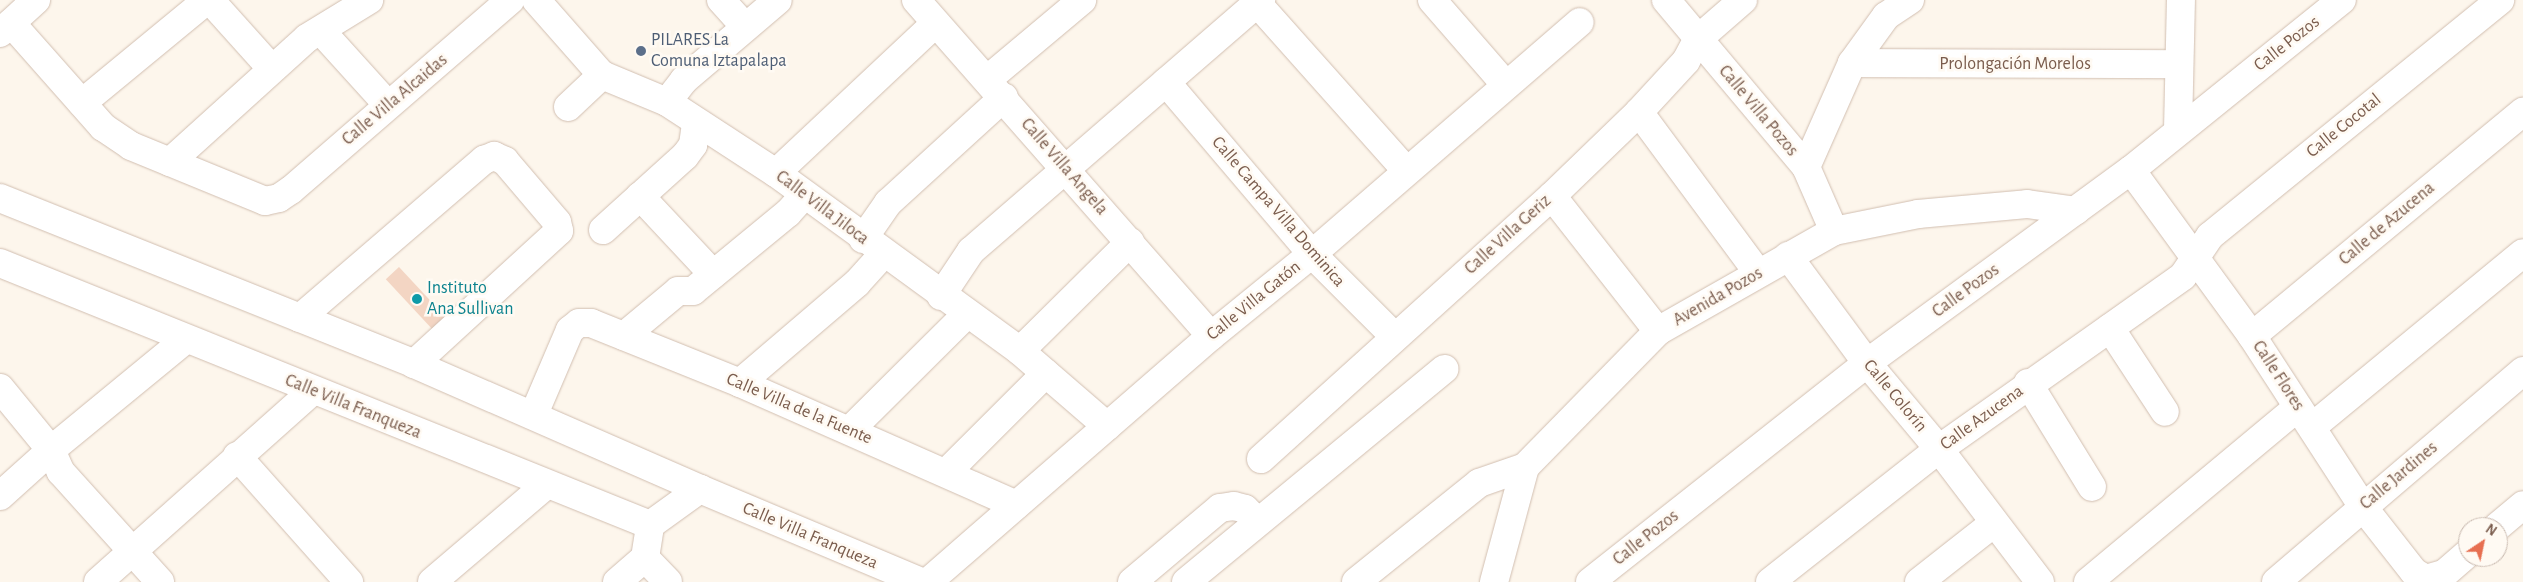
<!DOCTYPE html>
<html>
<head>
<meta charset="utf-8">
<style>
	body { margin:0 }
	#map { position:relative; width:2523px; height:582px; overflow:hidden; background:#fdf6ec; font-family:"Alegreya Sans",sans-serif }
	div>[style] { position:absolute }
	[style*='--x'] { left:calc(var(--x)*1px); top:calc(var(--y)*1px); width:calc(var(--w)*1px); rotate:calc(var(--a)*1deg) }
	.building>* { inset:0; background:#f3d5c3; transform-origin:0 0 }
	.roads { filter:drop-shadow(0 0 1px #d1beb0) drop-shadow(0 0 1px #d1beb0) }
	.minor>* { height:28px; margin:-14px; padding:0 14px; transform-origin:14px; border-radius:14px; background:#fff }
	.dots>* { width:14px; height:14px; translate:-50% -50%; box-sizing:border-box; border:2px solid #fffaf3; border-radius:50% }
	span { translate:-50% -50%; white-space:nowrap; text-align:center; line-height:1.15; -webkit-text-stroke:5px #fffaf3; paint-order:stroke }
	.service-label { font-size:18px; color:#4e5e75 }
	.left { translate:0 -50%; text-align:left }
	.street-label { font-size:18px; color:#7a5c4d }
	.culture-label { font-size:18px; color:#0d838f }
	.north { position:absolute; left:2458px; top:517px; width:50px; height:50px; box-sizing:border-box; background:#fffaf3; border:1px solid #cabbb1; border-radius:50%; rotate:34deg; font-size:14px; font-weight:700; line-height:20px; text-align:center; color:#7a5c4d }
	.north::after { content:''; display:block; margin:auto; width:18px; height:22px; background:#e76f51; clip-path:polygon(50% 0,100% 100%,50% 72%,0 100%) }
</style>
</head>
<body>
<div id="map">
	<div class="building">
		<div style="left:399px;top:267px;width:71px;height:18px;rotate:47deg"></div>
	</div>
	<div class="roads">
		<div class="minor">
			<div style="--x:210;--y:0;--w:91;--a:48.1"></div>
			<div style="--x:536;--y:0;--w:100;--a:48.7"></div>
			<div style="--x:602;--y:75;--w:70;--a:22.6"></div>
			<div style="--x:667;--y:102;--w:130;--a:33.1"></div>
			<div style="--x:776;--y:173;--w:302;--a:36.1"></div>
			<div style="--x:1020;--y:351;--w:115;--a:40.8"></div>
			<div style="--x:721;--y:0;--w:36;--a:48"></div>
			<div style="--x:916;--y:0;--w:447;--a:48.7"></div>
			<div style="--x:1432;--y:0;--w:111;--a:49"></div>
			<div style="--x:1666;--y:0;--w:218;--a:50"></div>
			<div style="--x:1806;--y:167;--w:70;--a:66.4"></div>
			<div style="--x:1257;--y:3;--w:224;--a:48.3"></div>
			<div style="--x:11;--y:23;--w:139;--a:48.5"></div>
			<div style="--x:103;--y:127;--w:34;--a:34"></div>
			<div style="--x:131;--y:146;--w:145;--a:22.3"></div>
			<div style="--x:265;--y:201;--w:14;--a:-12"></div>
			<div style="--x:279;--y:198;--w:14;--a:-34"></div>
			<div style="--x:291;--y:190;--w:290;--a:-40.9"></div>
			<div style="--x:322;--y:32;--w:98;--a:47.9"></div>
			<div style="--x:0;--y:33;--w:49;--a:-42.5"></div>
			<div style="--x:1852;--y:63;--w:326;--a:0.2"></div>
			<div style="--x:988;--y:79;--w:123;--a:-40"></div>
			<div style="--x:1166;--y:82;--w:226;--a:49.7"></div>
			<div style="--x:1312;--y:254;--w:117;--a:45"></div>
			<div style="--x:667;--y:102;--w:28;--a:-52"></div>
			<div style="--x:684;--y:80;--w:123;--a:-40.4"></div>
			<div style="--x:82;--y:103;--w:162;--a:-39.5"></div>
			<div style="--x:568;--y:107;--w:47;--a:-43.3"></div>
			<div style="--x:1639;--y:112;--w:200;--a:53.5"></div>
			<div style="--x:2178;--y:130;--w:130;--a:-88.7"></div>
			<div style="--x:170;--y:162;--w:185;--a:-42.1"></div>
			<div style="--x:307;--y:38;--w:73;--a:-31.5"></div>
			<div style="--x:1806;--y:167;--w:114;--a:-66.1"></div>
			<div style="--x:1852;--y:63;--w:58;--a:-54.1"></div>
			<div style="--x:1886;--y:16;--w:29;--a:-34"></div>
			<div style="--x:2131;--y:170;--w:205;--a:53.9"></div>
			<div style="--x:2252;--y:336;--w:204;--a:57"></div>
			<div style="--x:2363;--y:507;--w:83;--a:51.9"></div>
			<div style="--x:2414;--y:572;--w:14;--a:30"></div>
			<div style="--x:2426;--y:579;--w:19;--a:-16"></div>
			<div style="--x:2444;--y:574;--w:32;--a:-41"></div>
			<div style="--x:776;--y:173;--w:219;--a:-43.2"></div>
			<div style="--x:640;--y:196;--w:107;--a:46.9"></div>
			<div style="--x:1552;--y:196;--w:172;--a:51.9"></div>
			<div style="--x:0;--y:198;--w:446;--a:21.8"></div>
			<div style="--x:414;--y:364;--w:312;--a:23.6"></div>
			<div style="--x:700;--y:489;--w:240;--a:22.8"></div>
			<div style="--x:603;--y:230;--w:110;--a:-42.1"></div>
			<div style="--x:685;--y:156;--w:14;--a:-54"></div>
			<div style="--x:693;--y:145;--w:22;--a:-82"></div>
			<div style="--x:863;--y:239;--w:44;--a:-55.2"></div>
			<div style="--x:888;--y:203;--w:157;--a:-42.4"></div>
			<div style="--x:1788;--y:256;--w:133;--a:53.6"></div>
			<div style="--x:1867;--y:363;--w:112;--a:50.1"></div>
			<div style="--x:1939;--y:449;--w:167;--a:52.8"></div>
			<div style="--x:0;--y:263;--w:701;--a:21.95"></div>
			<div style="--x:941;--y:296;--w:54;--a:-56.3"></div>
			<div style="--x:971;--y:251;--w:384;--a:-40.9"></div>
			<div style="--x:300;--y:318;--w:243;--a:-40.7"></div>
			<div style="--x:484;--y:160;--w:11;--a:-22"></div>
			<div style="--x:494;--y:156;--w:12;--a:24"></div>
			<div style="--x:505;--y:161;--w:80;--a:49.6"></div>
			<div style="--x:557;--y:222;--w:9;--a:77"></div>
			<div style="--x:559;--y:231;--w:197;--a:137.5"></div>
			<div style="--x:2110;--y:328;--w:100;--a:56.8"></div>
			<div style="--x:624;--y:336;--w:70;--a:-39.8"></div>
			<div style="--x:678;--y:291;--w:15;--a:0"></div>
			<div style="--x:693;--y:291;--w:123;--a:-39.4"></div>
			<div style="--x:788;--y:213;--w:24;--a:-48"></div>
			<div style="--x:2252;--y:336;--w:352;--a:-39.6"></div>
			<div style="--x:1020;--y:351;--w:155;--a:-44.7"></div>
			<div style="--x:740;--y:383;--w:154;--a:-40.5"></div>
			<div style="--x:857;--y:283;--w:39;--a:-48"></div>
			<div style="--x:2028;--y:383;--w:122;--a:58.4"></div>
			<div style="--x:0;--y:388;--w:80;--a:50.6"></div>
			<div style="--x:51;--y:450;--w:24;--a:66"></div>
			<div style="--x:61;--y:472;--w:148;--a:48"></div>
			<div style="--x:534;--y:414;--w:91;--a:-66.8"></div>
			<div style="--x:570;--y:330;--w:11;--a:-38"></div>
			<div style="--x:579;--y:323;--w:12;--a:0"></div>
			<div style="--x:591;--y:323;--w:161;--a:21.9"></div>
			<div style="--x:740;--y:383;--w:302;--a:23.8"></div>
			<div style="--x:2312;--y:427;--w:273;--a:-39.5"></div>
			<div style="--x:850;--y:430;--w:165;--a:-44.8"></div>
			<div style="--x:237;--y:456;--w:169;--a:48.4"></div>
			<div style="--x:1261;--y:459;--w:392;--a:-42.1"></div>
			<div style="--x:1552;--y:196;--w:121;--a:-44"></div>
			<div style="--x:1639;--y:112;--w:69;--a:-47.3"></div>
			<div style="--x:1686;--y:61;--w:24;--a:-62"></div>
			<div style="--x:1697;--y:40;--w:61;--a:-41"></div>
			<div style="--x:946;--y:473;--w:141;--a:-45"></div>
			<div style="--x:0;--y:496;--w:69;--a:-42"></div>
			<div style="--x:51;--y:450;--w:175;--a:-39.4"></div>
			<div style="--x:650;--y:525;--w:62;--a:-35.8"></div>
			<div style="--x:2497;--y:527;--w:34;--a:-40"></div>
			<div style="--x:645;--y:558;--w:33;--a:46"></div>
			<div style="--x:98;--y:582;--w:287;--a:-41.7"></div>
			<div style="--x:432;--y:582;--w:150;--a:-40.4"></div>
			<div style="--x:617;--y:582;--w:37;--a:-41"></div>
			<div style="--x:645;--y:558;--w:33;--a:-81"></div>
			<div style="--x:928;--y:582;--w:375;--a:-41"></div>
			<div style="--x:1211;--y:336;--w:130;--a:-39.1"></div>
			<div style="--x:1312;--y:254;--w:354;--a:-40.9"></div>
			<div style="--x:1132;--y:582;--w:115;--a:-40.1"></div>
			<div style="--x:1220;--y:508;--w:14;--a:-8"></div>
			<div style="--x:1234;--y:506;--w:11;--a:15"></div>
			<div style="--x:1245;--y:509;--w:18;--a:45"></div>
			<div style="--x:1186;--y:582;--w:335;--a:-39.5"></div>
			<div style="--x:1356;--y:582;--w:158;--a:-38.8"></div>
			<div style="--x:1479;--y:483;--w:49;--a:-19.2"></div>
			<div style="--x:1494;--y:582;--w:119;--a:-74.9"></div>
			<div style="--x:1525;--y:467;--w:190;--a:-45.6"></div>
			<div style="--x:1658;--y:331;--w:202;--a:-29.6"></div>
			<div style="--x:1834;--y:231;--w:86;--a:-11.4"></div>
			<div style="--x:1918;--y:214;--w:109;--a:-5.2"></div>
			<div style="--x:2027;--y:204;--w:49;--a:8.1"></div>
			<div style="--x:1590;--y:582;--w:353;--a:-38.3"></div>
			<div style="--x:1867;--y:363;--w:327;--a:-36.2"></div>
			<div style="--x:2131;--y:170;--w:271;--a:-38.9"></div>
			<div style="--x:1770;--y:582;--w:215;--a:-38.2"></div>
			<div style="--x:1939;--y:449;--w:299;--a:-35.3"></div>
			<div style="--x:2183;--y:276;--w:48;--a:-56"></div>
			<div style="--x:2210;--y:236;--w:374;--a:-39.1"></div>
			<div style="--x:1919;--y:582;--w:95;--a:-38.2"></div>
			<div style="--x:2088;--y:582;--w:273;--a:-39.8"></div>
			<div style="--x:2276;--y:582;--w:325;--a:-40.5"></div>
		</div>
	</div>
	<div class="dots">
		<div style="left:641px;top:51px;background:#5c6f8a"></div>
		<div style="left:417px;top:299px;background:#0f9aa8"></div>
	</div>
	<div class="service-label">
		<span class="left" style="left:651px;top:51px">PILARES La<br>Comuna Iztapalapa</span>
	</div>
	<div class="street-label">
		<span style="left:2287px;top:44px;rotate:-38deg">Calle Pozos</span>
		<span style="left:2015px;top:64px">Prolongación Morelos</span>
		<span style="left:395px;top:100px;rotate:-40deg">Calle Villa Alcaidas</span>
		<span style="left:1758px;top:111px;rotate:50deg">Calle Villa Pozos</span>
		<span style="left:2344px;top:126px;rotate:-39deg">Calle Cocotal</span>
		<span style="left:1064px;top:167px;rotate:49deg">Calle Villa Angela</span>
		<span style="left:822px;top:208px;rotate:37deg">Calle Villa Jiloca</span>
		<span style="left:1278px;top:212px;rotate:49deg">Calle Campa Villa Dominica</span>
		<span style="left:2387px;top:224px;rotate:-40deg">Calle de Azucena</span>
		<span style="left:1508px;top:235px;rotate:-42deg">Calle Villa Geriz</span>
		<span style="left:1966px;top:291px;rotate:-36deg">Calle Pozos</span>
		<span style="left:1718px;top:297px;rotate:-30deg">Avenida Pozos</span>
		<span style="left:1254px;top:301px;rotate:-39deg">Calle Villa Gatón</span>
		<span style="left:2278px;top:376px;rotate:57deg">Calle Flores</span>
		<span style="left:1895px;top:396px;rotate:50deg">Calle Colorín</span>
		<span style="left:353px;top:407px;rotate:22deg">Calle Villa Franqueza</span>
		<span style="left:799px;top:409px;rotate:23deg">Calle Villa de la Fuente</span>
		<span style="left:1982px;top:418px;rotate:-36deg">Calle Azucena</span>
		<span style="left:2399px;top:476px;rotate:-40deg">Calle Jardines</span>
		<span style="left:810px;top:536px;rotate:23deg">Calle Villa Franqueza</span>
		<span style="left:1646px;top:538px;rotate:-38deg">Calle Pozos</span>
	</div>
	<div class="culture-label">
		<span class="left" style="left:427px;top:299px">Instituto<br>Ana Sullivan</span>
	</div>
	<div class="north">N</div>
</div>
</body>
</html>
